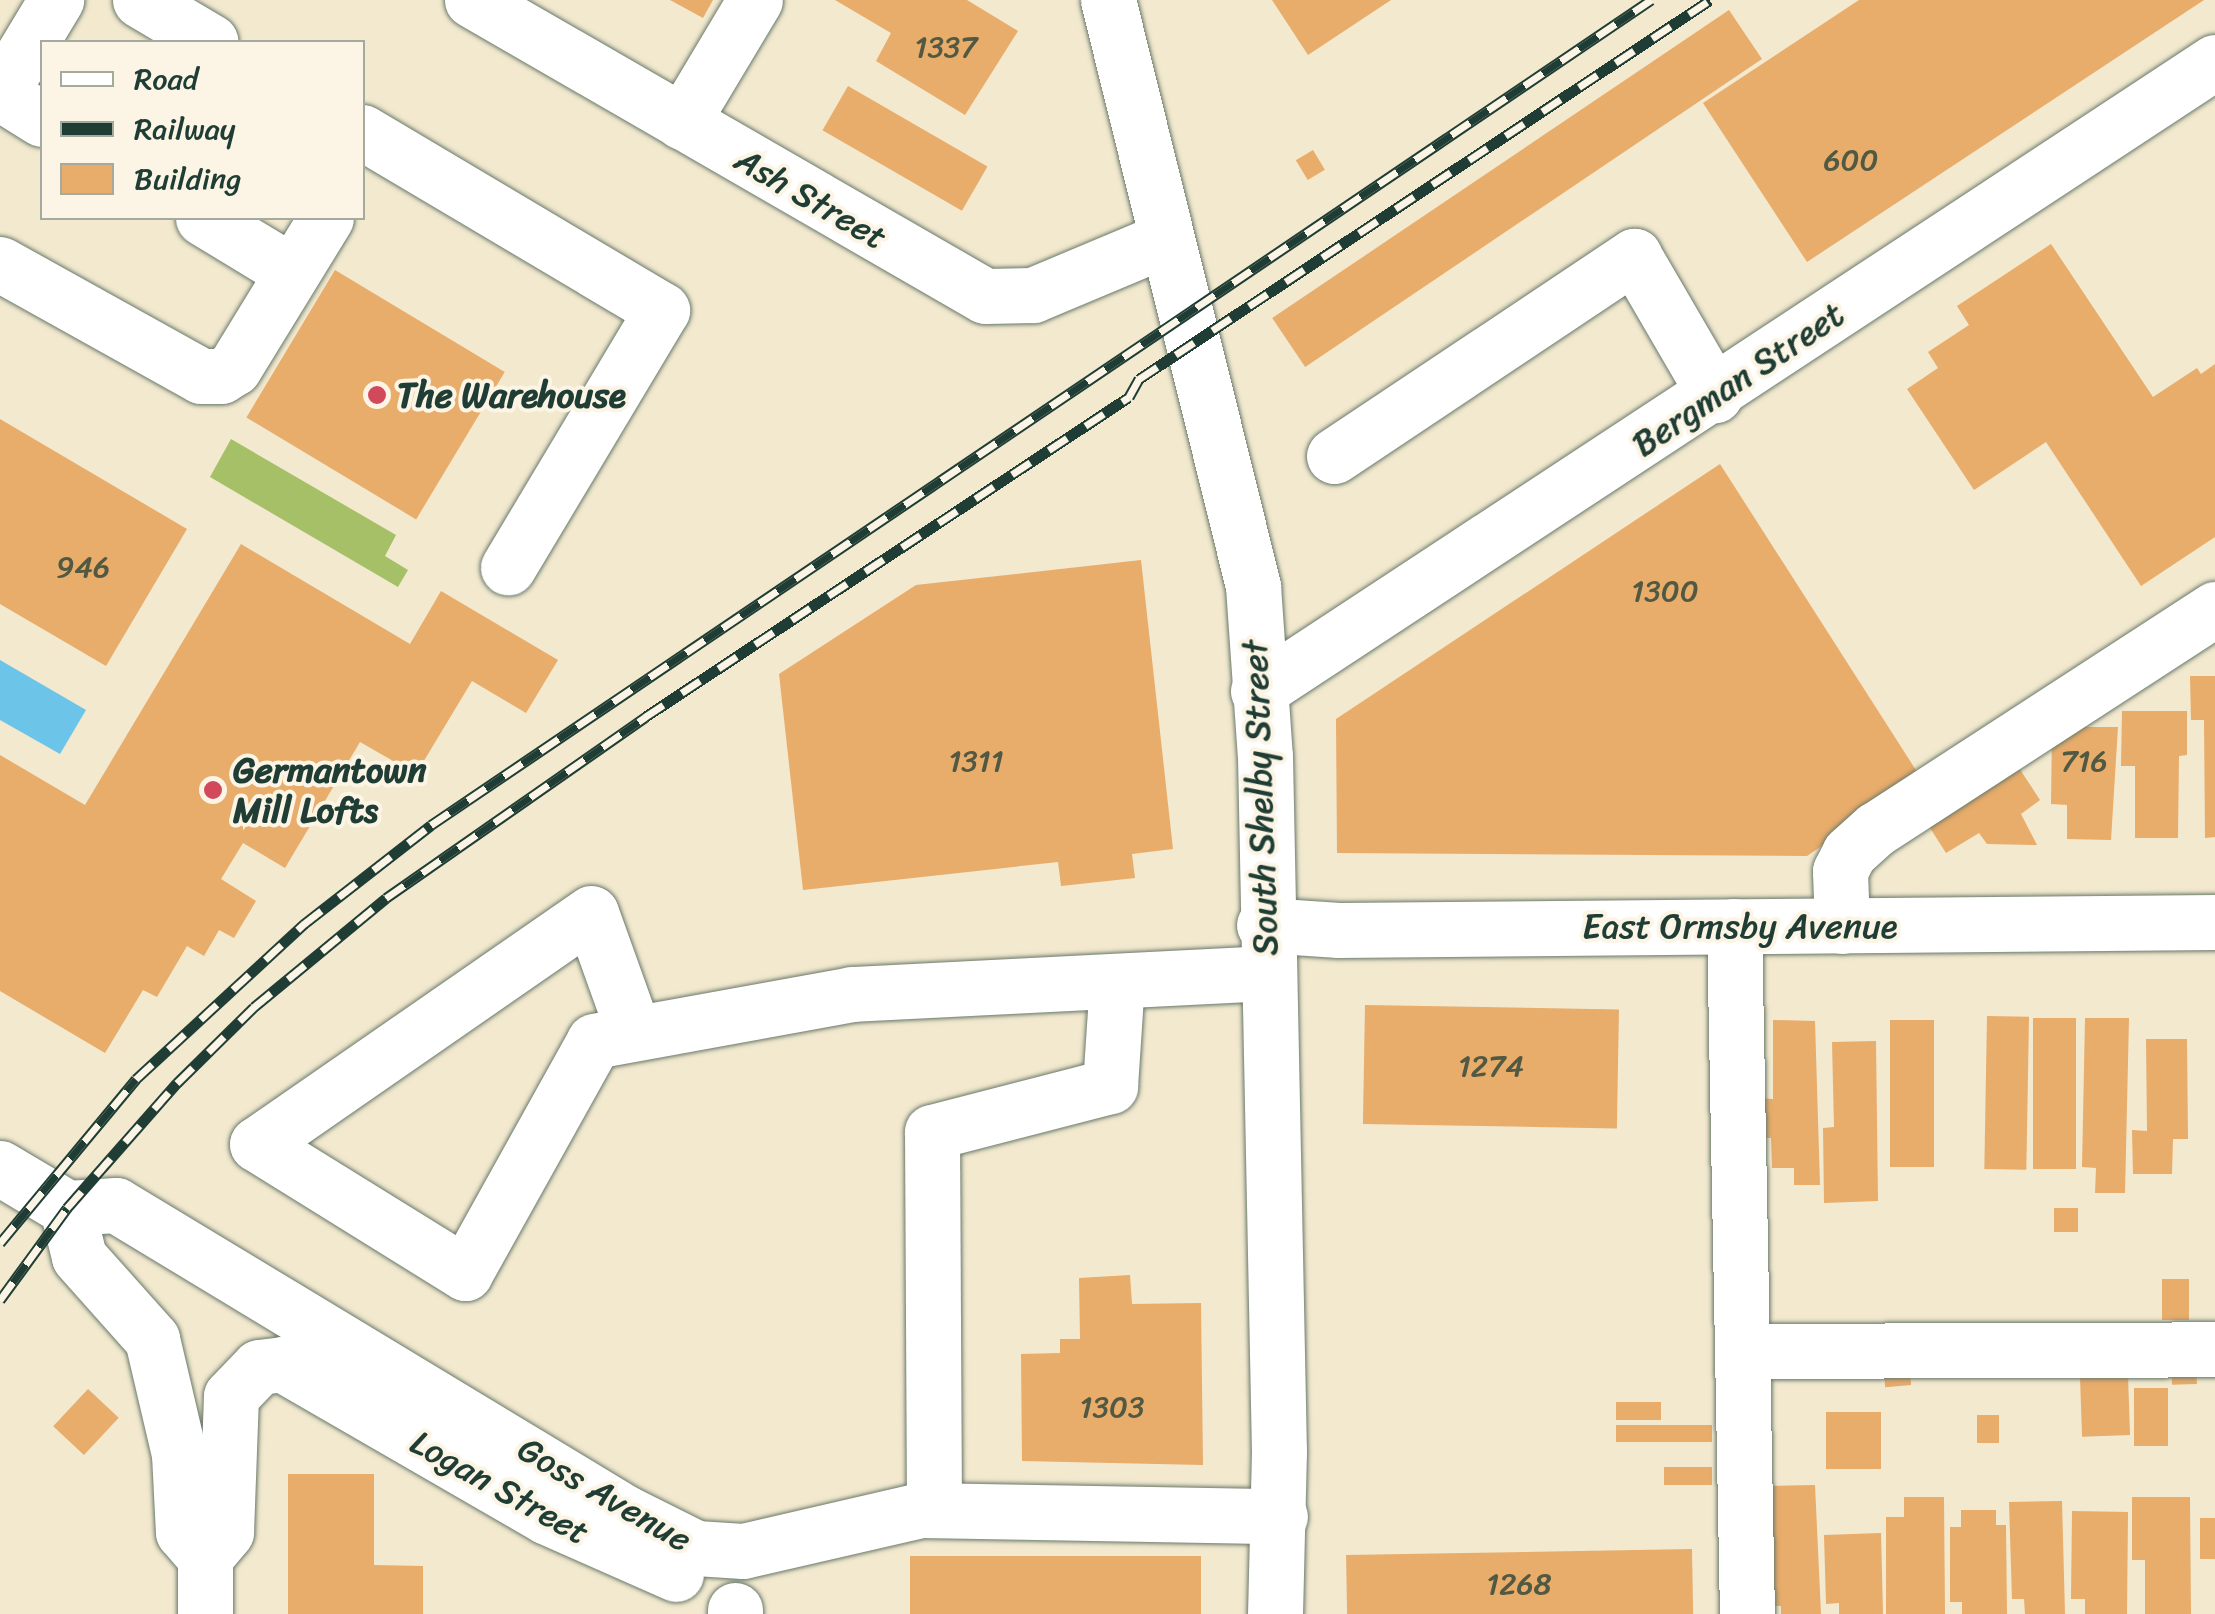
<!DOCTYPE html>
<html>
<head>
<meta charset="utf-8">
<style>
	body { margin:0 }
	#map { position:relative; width:2215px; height:1614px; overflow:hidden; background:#f2e9cf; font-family:Sriracha,sans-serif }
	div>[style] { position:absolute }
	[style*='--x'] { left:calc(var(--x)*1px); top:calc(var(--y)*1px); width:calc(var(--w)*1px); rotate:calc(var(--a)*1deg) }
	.green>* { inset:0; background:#a5c067 }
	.water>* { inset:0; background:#6cc4e9 }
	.building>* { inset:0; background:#e8ac6b; transform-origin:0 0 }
	.roads { filter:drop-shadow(0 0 2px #69796a) drop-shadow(0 0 2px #69796a) }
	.minor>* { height:55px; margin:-27.5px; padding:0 27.5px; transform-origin:27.5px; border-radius:27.5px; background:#fff }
	.major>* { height:55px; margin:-27.5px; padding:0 27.5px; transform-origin:27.5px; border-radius:27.5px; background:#fff }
	.rail>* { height:11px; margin-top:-5.5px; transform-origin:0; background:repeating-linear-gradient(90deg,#fcf5e5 0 22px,#1f3d34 0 44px); box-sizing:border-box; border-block:2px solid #1f3d34 }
	.dots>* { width:28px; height:28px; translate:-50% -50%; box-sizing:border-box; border:5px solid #fcf5e5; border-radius:50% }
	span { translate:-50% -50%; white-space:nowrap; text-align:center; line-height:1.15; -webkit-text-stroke:8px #fcf5e5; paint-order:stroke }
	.number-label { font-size:30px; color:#515942 }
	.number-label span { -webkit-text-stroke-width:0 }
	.street-label { font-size:35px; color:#1f3d34 }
	.poi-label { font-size:35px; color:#1f3d34; font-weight:700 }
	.left { translate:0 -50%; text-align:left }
	.legend { position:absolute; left:40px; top:40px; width:325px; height:180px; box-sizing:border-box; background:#fcf5e5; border:2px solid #a4ab9e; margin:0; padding:12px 18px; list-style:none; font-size:30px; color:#1f3d34 }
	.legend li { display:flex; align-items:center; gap:20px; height:50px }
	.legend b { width:50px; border:2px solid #a4ab9e }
</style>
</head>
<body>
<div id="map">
	<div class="green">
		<div style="clip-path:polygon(231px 439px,396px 535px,385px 556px,408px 570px,398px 587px,210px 477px)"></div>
	</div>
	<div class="water">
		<div style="clip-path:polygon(0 660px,86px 710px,60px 754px,0 720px)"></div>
	</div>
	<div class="building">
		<div style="clip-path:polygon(670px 0,713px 0,703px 18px)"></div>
		<div style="clip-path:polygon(835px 0,967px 0,1018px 31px,965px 115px,876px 61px,891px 33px)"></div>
		<div style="clip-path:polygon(1272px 0,1391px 0,1308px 55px)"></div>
		<div style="clip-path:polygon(1859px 0,2204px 0,1807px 262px,1703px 103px)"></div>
		<div style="left:1729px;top:10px;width:59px;height:551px;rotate:56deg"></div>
		<div style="left:848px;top:86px;width:161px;height:51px;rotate:30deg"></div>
		<div style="left:1313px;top:150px;width:23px;height:20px;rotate:59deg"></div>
		<div style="clip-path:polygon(2051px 244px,2153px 397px,2197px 368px,2201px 374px,2215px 364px,2215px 537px,2141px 586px,2046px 442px,1974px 490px,1907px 389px,1938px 368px,1928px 352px,1969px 325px,1957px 306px)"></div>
		<div style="left:335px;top:270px;width:198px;height:172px;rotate:31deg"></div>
		<div style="clip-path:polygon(0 419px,187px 529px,106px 666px,0 604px)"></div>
		<div style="clip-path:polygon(1720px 464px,1921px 778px,1807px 856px,1337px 853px,1336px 719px)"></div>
		<div style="clip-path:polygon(241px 544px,410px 644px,441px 591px,558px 660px,526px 713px,472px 681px,416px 774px,360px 742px,285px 868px,243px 843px,221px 879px,256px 901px,234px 938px,219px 930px,204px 956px,187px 946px,157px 997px,143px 990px,105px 1053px,0 991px,0 755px,85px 805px)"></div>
		<div style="clip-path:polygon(1141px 560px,1173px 849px,1132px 854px,1135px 878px,1061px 886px,1058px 862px,803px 890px,779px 674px,916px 585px)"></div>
		<div style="clip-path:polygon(2190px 676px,2215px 676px,2215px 837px,2205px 838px,2204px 720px,2191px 720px)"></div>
		<div style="clip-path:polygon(2122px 711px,2187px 711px,2187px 755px,2179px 756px,2178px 838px,2135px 838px,2135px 766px,2121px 766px)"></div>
		<div style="clip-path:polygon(2052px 727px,2118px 727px,2111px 840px,2067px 839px,2067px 805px,2051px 804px)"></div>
		<div style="clip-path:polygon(2006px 748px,2040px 800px,2021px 814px,2037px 845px,1987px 844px,1979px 833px,1946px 853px,1918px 809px)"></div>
		<div style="left:1365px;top:1005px;width:254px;height:119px;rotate:1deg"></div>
		<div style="left:1987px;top:1016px;width:42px;height:153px;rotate:1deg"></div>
		<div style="left:2033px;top:1018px;width:43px;height:151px"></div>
		<div style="clip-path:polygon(2085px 1018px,2129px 1018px,2125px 1193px,2095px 1193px,2096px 1168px,2082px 1167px)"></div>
		<div style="clip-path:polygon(1773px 1020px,1815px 1021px,1820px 1185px,1794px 1185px,1794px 1168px,1772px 1168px,1771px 1138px,1758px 1138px,1758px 1098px,1773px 1099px)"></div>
		<div style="left:1890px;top:1020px;width:44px;height:147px"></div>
		<div style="clip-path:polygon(2146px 1039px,2187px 1039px,2188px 1139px,2173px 1139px,2172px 1174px,2133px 1174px,2132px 1130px,2147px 1131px)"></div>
		<div style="clip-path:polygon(1876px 1041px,1878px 1201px,1824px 1203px,1823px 1128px,1834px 1127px,1832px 1042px)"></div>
		<div style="left:2054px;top:1208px;width:24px;height:24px"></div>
		<div style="clip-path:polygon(1130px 1275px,1132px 1304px,1201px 1303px,1203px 1465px,1022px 1461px,1021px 1354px,1060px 1353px,1060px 1339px,1080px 1339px,1079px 1278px)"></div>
		<div style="left:2189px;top:1279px;width:41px;height:27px;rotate:90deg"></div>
		<div style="left:2196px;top:1358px;width:26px;height:25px;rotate:88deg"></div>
		<div style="left:1909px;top:1361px;width:24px;height:26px;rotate:85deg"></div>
		<div style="left:2128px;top:1376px;width:59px;height:48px;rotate:88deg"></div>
		<div style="left:2134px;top:1388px;width:34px;height:58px"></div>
		<div style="left:88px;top:1389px;width:42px;height:51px;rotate:43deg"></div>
		<div style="left:1661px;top:1402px;width:18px;height:45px;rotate:90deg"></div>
		<div style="left:1826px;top:1412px;width:55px;height:57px"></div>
		<div style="left:1999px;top:1415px;width:28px;height:22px;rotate:90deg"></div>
		<div style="left:1712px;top:1425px;width:17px;height:96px;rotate:90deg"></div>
		<div style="left:1712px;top:1467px;width:18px;height:48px;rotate:90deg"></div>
		<div style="clip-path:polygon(288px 1474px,374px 1474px,374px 1565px,423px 1566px,423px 1614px,288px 1614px)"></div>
		<div style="clip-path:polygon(1815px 1485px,1821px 1614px,1781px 1614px,1781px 1606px,1759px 1606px,1767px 1486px)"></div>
		<div style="clip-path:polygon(1904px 1497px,1944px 1497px,1945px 1614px,1886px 1614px,1886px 1517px,1904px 1517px)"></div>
		<div style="clip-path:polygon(2132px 1497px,2190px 1497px,2191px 1614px,2145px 1614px,2145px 1560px,2132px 1560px)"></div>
		<div style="clip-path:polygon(2062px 1501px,2065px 1614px,2025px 1614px,2024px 1599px,2012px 1599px,2009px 1502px)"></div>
		<div style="clip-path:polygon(1961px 1510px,1996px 1510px,1996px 1525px,2006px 1525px,2007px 1614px,1962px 1614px,1962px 1602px,1950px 1602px,1950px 1527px,1961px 1527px)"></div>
		<div style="clip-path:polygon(2072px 1511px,2128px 1512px,2127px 1614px,2085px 1614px,2085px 1599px,2071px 1599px)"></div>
		<div style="left:2200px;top:1518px;width:15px;height:41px"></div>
		<div style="clip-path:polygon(1881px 1533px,1883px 1614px,1839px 1614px,1839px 1603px,1826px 1604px,1824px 1535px)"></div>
		<div style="left:1692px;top:1549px;width:65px;height:346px;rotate:89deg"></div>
		<div style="left:1201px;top:1556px;width:58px;height:291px;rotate:90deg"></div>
	</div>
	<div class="roads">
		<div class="minor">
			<div style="--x:140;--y:0;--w:82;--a:30.6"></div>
			<div style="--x:472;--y:0;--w:592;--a:29.98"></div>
			<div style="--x:985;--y:296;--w:48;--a:-1.2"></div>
			<div style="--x:1033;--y:295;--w:144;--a:-22.8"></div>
			<div style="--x:0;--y:93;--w:109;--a:-58.9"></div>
			<div style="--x:0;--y:93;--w:49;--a:31.8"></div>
			<div style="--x:682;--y:122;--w:142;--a:-59.1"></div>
			<div style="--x:362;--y:132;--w:349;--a:30.7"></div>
			<div style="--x:662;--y:310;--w:300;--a:120.9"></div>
			<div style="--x:203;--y:218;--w:104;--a:31.2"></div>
			<div style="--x:0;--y:264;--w:230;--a:29.1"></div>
			<div style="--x:201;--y:376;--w:20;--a:0"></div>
			<div style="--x:221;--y:376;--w:15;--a:-32"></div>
			<div style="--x:234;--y:368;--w:176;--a:-58.5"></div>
			<div style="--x:1334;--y:456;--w:361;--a:-33.7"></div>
			<div style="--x:1634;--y:256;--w:161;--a:59.8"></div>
			<div style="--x:1258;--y:691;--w:1145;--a:-33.32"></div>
			<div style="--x:1264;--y:925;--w:75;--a:3.8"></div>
			<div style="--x:1339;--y:930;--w:876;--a:-0.52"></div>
			<div style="--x:1734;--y:926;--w:688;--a:88.92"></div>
			<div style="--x:1842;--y:926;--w:55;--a:-92.1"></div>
			<div style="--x:1840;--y:871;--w:20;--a:-63"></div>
			<div style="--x:1849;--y:853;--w:36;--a:-42"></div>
			<div style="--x:1876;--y:829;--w:404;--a:-33"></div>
			<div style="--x:634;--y:1033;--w:127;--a:-109.7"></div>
			<div style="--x:591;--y:913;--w:406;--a:145.3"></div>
			<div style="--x:257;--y:1144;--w:245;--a:31.8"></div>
			<div style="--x:465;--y:1273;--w:265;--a:-60.9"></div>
			<div style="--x:594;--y:1041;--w:262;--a:-10.3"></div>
			<div style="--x:852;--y:994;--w:414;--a:-2.9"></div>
			<div style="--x:1742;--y:1351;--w:473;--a:-0.2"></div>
			<div style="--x:934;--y:1510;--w:378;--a:-90.3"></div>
			<div style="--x:932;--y:1132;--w:184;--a:-14.5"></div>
			<div style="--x:1110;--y:1086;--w:105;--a:-86.2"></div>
			<div style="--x:735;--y:1610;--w:4;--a:90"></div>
		</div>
		<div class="major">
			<div style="--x:1108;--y:0;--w:604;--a:76.1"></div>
			<div style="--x:1253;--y:586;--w:170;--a:86"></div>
			<div style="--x:1265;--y:756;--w:695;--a:88.85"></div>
			<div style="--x:1279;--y:1451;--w:163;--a:91.4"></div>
			<div style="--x:0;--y:1168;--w:78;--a:30.8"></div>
			<div style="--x:67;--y:1208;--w:49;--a:-3.5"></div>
			<div style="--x:116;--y:1205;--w:594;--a:31.15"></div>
			<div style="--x:624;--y:1512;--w:80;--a:26.6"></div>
			<div style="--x:696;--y:1548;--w:47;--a:3.7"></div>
			<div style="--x:743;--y:1551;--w:183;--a:-13"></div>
			<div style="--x:921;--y:1510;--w:359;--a:1"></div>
			<div style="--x:67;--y:1208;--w:50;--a:76.2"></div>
			<div style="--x:79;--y:1257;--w:110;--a:48.3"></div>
			<div style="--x:152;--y:1339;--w:118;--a:76.8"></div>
			<div style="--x:179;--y:1454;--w:78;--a:87.1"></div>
			<div style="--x:183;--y:1532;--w:33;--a:49"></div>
			<div style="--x:205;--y:1557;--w:57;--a:90"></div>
			<div style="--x:205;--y:1557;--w:33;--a:-50"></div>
			<div style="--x:226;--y:1532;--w:136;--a:-87.9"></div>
			<div style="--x:231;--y:1396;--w:40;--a:-46"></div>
			<div style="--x:259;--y:1367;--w:23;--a:-7"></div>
			<div style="--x:282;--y:1364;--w:306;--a:30"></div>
			<div style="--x:547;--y:1517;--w:141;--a:23.8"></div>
		</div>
	</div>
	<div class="rail">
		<div style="--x:0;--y:1243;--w:213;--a:-50.3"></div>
		<div style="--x:136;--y:1079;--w:229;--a:-42.7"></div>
		<div style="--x:304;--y:924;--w:161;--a:-37.9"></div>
		<div style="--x:431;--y:825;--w:1473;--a:-34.07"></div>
		<div style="--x:0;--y:1300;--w:114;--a:-53.9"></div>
		<div style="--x:67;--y:1208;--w:167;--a:-48.7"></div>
		<div style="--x:177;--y:1083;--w:108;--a:-44.6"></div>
		<div style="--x:254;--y:1007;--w:171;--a:-39.5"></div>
		<div style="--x:386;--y:898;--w:316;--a:-34.9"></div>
		<div style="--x:645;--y:717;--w:580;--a:-33.47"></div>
		<div style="--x:1129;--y:397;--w:21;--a:-61"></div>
		<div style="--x:1139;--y:379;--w:685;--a:-33.57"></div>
	</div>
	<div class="dots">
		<div style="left:377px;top:395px;background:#d1495b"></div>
		<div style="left:213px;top:790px;background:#d1495b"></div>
	</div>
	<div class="number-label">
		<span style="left:946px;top:47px">1337</span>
		<span style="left:1851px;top:160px">600</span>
		<span style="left:83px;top:567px">946</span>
		<span style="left:1665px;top:591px">1300</span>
		<span style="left:976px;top:761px">1311</span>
		<span style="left:2084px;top:761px">716</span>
		<span style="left:1491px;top:1066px">1274</span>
		<span style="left:1112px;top:1407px">1303</span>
		<span style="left:1519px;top:1584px">1268</span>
	</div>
	<div class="street-label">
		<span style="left:811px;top:198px;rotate:30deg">Ash Street</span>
		<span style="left:1738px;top:379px;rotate:-34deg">Bergman Street</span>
		<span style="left:1260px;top:798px;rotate:-92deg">South Shelby Street</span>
		<span style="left:1740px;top:926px">East Ormsby Avenue</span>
		<span style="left:500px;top:1487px;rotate:29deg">Logan Street</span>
		<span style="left:605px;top:1494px;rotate:30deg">Goss Avenue</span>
	</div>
	<div class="poi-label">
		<span class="left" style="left:397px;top:395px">The Warehouse</span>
		<span class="left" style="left:233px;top:790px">Germantown<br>Mill Lofts</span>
	</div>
	<ul class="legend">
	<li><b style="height:12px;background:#fff"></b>Road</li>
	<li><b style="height:12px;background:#1f3d34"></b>Railway</li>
	<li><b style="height:28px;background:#e8ac6b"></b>Building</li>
	</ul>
</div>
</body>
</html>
